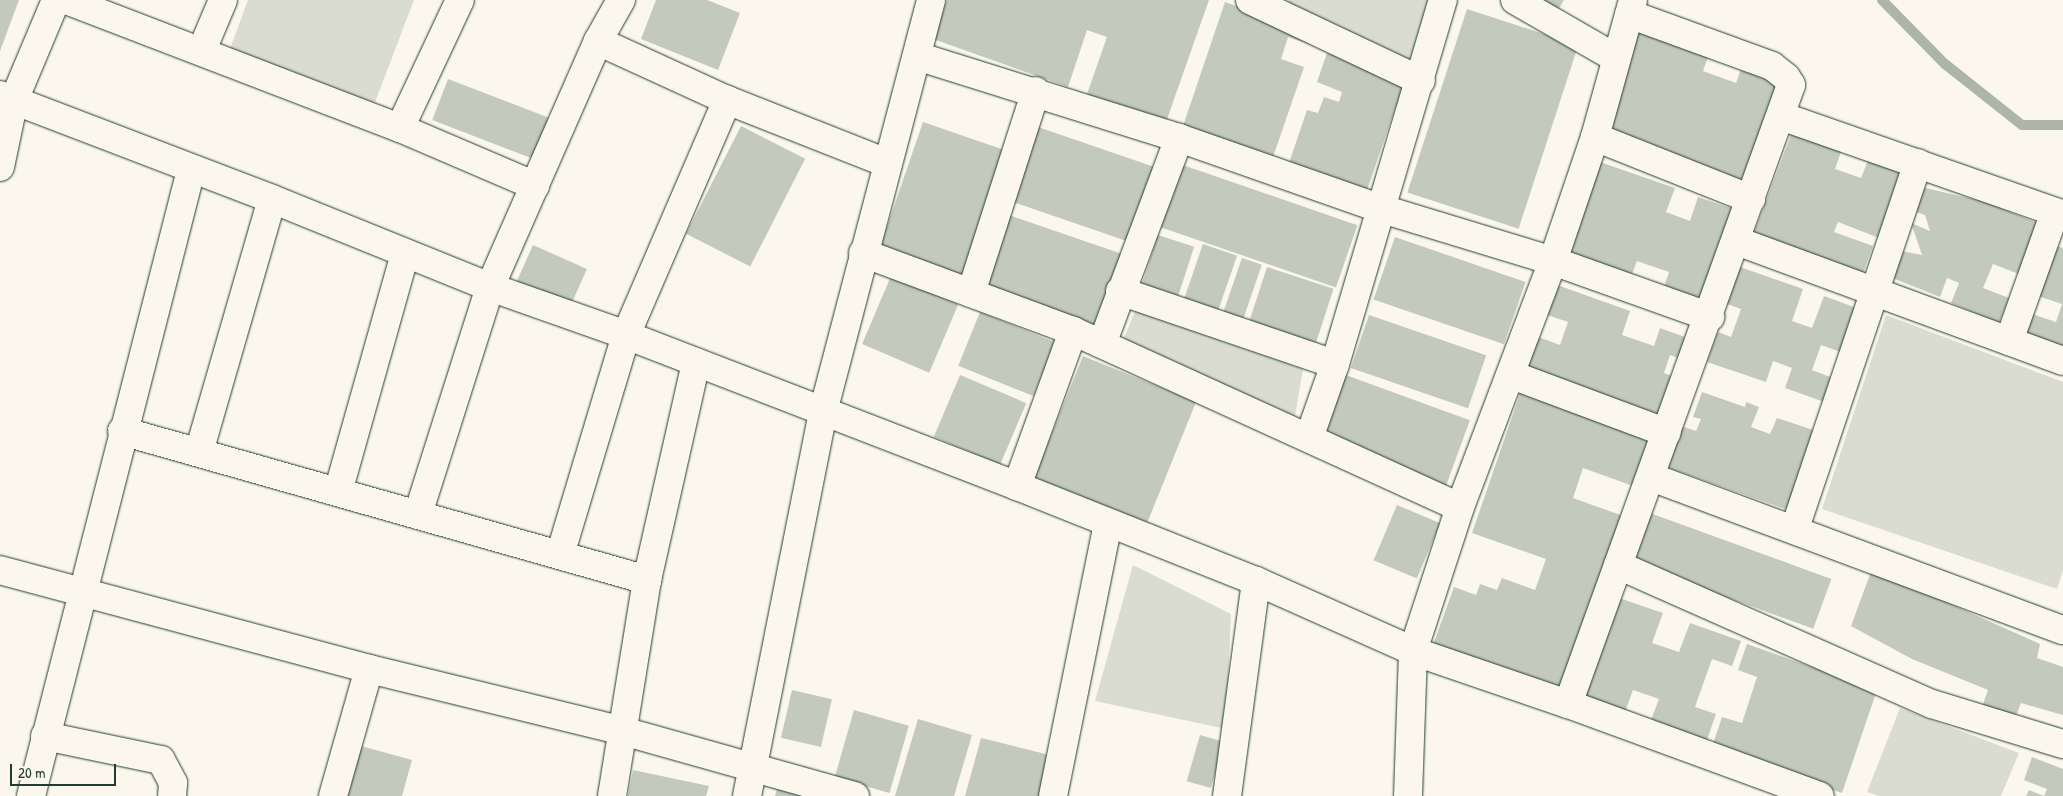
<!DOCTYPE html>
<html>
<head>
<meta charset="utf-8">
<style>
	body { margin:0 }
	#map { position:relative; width:2063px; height:796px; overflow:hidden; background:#fbf7ec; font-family:"Patrick Hand",sans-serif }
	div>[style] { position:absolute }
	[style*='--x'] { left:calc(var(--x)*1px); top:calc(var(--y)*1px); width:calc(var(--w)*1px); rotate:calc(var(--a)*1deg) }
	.green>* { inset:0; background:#dbdcd1 }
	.stream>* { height:10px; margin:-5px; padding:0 5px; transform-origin:5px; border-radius:5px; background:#adb4aa }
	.building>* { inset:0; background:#c4c9be; transform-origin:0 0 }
	.roads { filter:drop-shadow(0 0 1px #1f3d34) drop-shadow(0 0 1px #1f3d34) }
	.minor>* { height:28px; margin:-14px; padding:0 14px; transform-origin:14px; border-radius:14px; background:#fbf7ec }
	span { translate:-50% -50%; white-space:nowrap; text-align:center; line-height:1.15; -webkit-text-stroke:4px #fbf7ec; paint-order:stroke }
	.scale { position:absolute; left:10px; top:764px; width:106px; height:22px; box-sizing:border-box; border:2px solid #1f3d34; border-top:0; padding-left:6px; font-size:15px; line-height:18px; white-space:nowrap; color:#1f3d34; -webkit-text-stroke:4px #fbf7ec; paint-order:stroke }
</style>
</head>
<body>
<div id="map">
	<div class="green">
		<div style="clip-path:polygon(248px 0,414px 0,374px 105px,230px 49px)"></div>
		<div style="clip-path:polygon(1289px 0,1442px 0,1420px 67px,1286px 4px)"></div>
		<div style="clip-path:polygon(1135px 311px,1303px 369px,1293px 428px,1121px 345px)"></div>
		<div style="clip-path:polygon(1886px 315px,2063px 382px,2063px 570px,2057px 589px,1822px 509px)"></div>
		<div style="clip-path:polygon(1133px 565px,1231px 614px,1226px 729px,1095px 701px)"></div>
		<div style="clip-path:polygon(1900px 708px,2019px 753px,2001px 796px,1879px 796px,1867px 792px)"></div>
	</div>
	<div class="stream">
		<div style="--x:1882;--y:0;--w:90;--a:45.5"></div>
		<div style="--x:1945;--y:64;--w:98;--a:38.4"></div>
		<div style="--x:2022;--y:125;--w:41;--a:0"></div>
	</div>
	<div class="building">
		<div style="clip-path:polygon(0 0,19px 0,0 51px)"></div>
		<div style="clip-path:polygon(656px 0,707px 0,740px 13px,718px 70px,641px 39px)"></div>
		<div style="clip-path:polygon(947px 0,1209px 0,1166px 122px,1087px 94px,1107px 37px,1087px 30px,1068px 87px,933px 39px)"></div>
		<div style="clip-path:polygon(1519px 0,1564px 0,1552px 20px)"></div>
		<div style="clip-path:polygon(1225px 2px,1315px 34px,1312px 45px,1288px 37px,1281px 59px,1304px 67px,1272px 160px,1182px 129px)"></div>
		<div style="left:1467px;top:9px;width:117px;height:193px;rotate:18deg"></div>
		<div style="clip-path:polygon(1635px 26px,1710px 51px,1703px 71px,1736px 83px,1742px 66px,1782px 79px,1747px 183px,1605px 134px)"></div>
		<div style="clip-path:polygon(1327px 53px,1405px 80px,1365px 196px,1287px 169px,1307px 110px,1318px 113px,1324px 97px,1339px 102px,1342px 92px,1317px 82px)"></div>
		<div style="left:448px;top:79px;width:108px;height:44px;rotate:21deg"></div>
		<div style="left:923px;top:122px;width:93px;height:134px;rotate:19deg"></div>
		<div style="left:741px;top:126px;width:72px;height:121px;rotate:27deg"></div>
		<div style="left:1038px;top:127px;width:127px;height:79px;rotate:19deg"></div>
		<div style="clip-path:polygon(1794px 127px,1843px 146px,1835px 169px,1861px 178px,1869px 158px,1904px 171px,1879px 238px,1838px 222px,1834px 232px,1873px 246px,1862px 276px,1753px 235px)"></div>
		<div style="clip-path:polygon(1597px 161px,1675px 188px,1666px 212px,1690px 221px,1698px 197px,1736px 210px,1702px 307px,1662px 293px,1669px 272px,1637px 261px,1629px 282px,1563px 258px)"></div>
		<div style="left:1174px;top:162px;width:194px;height:66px;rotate:19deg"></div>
		<div style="clip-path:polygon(1921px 187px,1986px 202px,2044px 226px,2024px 276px,1993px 264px,1983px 288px,2009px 298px,1999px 323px,1951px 303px,1959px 283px,1947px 278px,1940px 297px,1890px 277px,1901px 251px,1922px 255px,1911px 223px,1930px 231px,1925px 215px,1916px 212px)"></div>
		<div style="left:1006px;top:214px;width:129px;height:77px;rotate:19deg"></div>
		<div style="left:1158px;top:235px;width:38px;height:65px;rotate:18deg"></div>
		<div style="left:1395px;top:237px;width:138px;height:66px;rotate:19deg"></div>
		<div style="left:1203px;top:244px;width:36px;height:65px;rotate:19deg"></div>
		<div style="clip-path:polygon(2050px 244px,2063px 248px,2063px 349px,2019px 333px,2026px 312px,2056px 322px,2062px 304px,2032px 294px)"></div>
		<div style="left:533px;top:245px;width:59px;height:48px;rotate:24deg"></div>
		<div style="left:1242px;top:258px;width:21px;height:61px;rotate:19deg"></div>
		<div style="left:1267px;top:267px;width:70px;height:61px;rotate:18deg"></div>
		<div style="clip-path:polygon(1740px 267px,1803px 289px,1792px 321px,1812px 328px,1824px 296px,1862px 310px,1846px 354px,1821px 345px,1812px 370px,1838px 380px,1830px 404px,1785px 388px,1792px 368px,1773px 361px,1766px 382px,1707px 362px,1718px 332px,1731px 337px,1741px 309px,1727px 304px)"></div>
		<div style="left:891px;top:276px;width:73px;height:74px;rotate:23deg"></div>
		<div style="clip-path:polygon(1546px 281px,1630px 311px,1622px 335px,1654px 346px,1660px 328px,1693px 340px,1686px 361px,1670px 355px,1664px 373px,1680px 379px,1663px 426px,1514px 374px,1528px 333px,1560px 345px,1568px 322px,1536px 311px)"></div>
		<div style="left:980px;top:312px;width:81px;height:58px;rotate:22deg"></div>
		<div style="left:1369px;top:315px;width:124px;height:56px;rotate:19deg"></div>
		<div style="left:1083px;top:356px;width:122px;height:135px;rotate:22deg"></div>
		<div style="left:1343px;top:374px;width:135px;height:71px;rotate:20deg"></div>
		<div style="left:960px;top:375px;width:72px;height:67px;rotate:23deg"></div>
		<div style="clip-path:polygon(1521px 391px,1653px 438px,1636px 487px,1583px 468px,1573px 498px,1626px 517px,1566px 690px,1433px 645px,1454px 587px,1476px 595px,1480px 584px,1497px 590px,1502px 578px,1535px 590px,1546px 559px,1472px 533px)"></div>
		<div style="clip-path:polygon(1702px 392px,1745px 407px,1746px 402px,1759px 407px,1751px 427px,1770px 434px,1777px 418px,1819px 432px,1791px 511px,1663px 466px,1678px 425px,1696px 431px,1701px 419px,1693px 417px)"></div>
		<div style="left:1397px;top:505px;width:47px;height:60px;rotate:23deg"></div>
		<div style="left:1650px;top:513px;width:193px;height:53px;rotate:20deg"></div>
		<div style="clip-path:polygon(1872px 569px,2040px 644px,2037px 658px,2063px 667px,2063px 715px,2021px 703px,2014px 721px,1981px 710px,1988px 690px,1912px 659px,1851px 626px)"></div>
		<div style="clip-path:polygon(1619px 598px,1663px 613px,1652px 643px,1679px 652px,1690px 623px,1741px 641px,1732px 666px,1712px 659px,1695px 707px,1716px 714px,1707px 740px,1651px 720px,1659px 699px,1633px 690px,1625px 712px,1585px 697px)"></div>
		<div style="clip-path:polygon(1747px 644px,1877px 690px,1842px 793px,1712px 747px,1722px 717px,1742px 723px,1757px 677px,1738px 670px)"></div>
		<div style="left:792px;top:690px;width:41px;height:49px;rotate:13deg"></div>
		<div style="left:854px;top:710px;width:57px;height:70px;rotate:16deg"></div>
		<div style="clip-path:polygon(918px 719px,972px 735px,954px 796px,895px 796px)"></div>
		<div style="left:1200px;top:735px;width:25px;height:48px;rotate:16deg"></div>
		<div style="clip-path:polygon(981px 738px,1054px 756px,1044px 796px,965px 796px)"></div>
		<div style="clip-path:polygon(361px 746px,412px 760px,402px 796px,347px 796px)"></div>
		<div style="clip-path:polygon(2032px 757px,2063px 769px,2063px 796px,2026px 796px,2029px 790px,2044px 796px,2047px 789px,2024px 780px)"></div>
		<div style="clip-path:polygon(633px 770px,709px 786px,706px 796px,628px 796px)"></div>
		<div style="clip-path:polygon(777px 789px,806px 795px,806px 796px,775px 796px)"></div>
	</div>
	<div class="roads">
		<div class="minor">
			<div style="--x:66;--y:0;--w:358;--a:21"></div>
			<div style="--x:400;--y:128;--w:147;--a:23.2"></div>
			<div style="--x:1250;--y:0;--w:189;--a:25.3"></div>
			<div style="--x:1515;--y:0;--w:114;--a:29.9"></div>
			<div style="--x:598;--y:41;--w:142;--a:24.6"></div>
			<div style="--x:727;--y:100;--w:172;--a:21.5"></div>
			<div style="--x:202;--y:50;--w:54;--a:-67.2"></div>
			<div style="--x:917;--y:56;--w:275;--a:17.4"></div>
			<div style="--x:1179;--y:138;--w:215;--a:19.3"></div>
			<div style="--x:1382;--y:209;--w:179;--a:16.9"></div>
			<div style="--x:1553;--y:261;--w:167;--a:19.6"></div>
			<div style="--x:0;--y:95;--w:291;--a:20.9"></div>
			<div style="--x:272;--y:199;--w:235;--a:22"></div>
			<div style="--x:490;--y:287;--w:144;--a:19.4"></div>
			<div style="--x:626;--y:335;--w:419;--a:21.1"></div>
			<div style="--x:1017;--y:486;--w:257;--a:21.7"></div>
			<div style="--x:1256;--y:581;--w:172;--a:24"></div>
			<div style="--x:1413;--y:651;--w:164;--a:18.9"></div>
			<div style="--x:1568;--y:704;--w:268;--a:20.1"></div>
			<div style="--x:1781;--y:116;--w:299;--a:19.3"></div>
			<div style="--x:400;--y:128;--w:141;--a:-64.9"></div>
			<div style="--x:1595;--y:137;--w:168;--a:21.7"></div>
			<div style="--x:0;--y:167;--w:68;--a:-78.2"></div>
			<div style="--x:14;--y:100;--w:108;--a:-67.2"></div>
			<div style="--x:1737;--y:241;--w:347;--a:20.2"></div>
			<div style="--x:863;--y:253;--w:224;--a:20.4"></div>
			<div style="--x:1073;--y:331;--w:425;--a:24.5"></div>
			<div style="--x:1120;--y:291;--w:227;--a:18.8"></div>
			<div style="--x:971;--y:293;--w:212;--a:-72.2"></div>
			<div style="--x:2009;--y:341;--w:137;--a:-70.4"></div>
			<div style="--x:1102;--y:344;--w:220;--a:-69.5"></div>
			<div style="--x:1512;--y:375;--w:165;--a:20.5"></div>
			<div style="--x:122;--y:431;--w:546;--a:15.84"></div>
			<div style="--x:647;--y:580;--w:223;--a:-77.3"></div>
			<div style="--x:1309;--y:438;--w:78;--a:-70.6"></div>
			<div style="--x:1335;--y:364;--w:380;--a:-73.5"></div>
			<div style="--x:199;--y:452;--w:263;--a:-73.9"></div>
			<div style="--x:1651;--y:477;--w:439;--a:20.4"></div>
			<div style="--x:1017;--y:486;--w:165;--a:-70.1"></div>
			<div style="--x:338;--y:492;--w:248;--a:-74.3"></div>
			<div style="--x:418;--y:514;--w:238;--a:-72.4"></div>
			<div style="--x:490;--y:287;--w:269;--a:-66.3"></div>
			<div style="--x:598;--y:41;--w:47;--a:-60.7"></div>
			<div style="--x:1795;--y:528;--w:385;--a:-71.4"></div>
			<div style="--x:560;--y:555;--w:230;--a:-73.3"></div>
			<div style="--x:626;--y:335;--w:256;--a:-66.7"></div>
			<div style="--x:1618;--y:565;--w:343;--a:23.9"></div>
			<div style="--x:1932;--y:704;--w:137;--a:17"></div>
			<div style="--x:0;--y:570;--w:382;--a:15"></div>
			<div style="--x:369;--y:669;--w:261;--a:13.7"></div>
			<div style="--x:623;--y:731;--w:241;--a:15.7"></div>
			<div style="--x:1568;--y:704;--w:658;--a:-70.19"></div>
			<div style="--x:1791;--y:85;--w:9;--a:-122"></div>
			<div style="--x:1786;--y:77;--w:18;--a:-142"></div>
			<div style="--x:1772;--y:66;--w:152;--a:-160"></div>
			<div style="--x:45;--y:736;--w:118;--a:11.7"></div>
			<div style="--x:161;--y:760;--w:26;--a:62"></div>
			<div style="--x:173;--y:783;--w:13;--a:94"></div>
			<div style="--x:31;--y:796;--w:646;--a:-75.66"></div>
			<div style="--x:333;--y:796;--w:132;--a:-74.2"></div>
			<div style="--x:612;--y:796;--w:219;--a:-80.8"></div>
			<div style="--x:747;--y:796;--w:391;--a:-78.8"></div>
			<div style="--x:823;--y:412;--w:426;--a:-75.3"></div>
			<div style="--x:1053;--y:796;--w:278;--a:-78.6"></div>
			<div style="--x:1227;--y:796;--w:217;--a:-82.3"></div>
			<div style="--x:1408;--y:796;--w:145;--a:-88"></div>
			<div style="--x:1413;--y:651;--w:151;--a:-71.9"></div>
			<div style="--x:1460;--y:507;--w:263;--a:-69.3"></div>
			<div style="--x:1553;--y:261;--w:131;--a:-71.3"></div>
			<div style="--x:1595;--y:137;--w:142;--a:-74.5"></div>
		</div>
	</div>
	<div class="scale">20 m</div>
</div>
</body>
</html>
